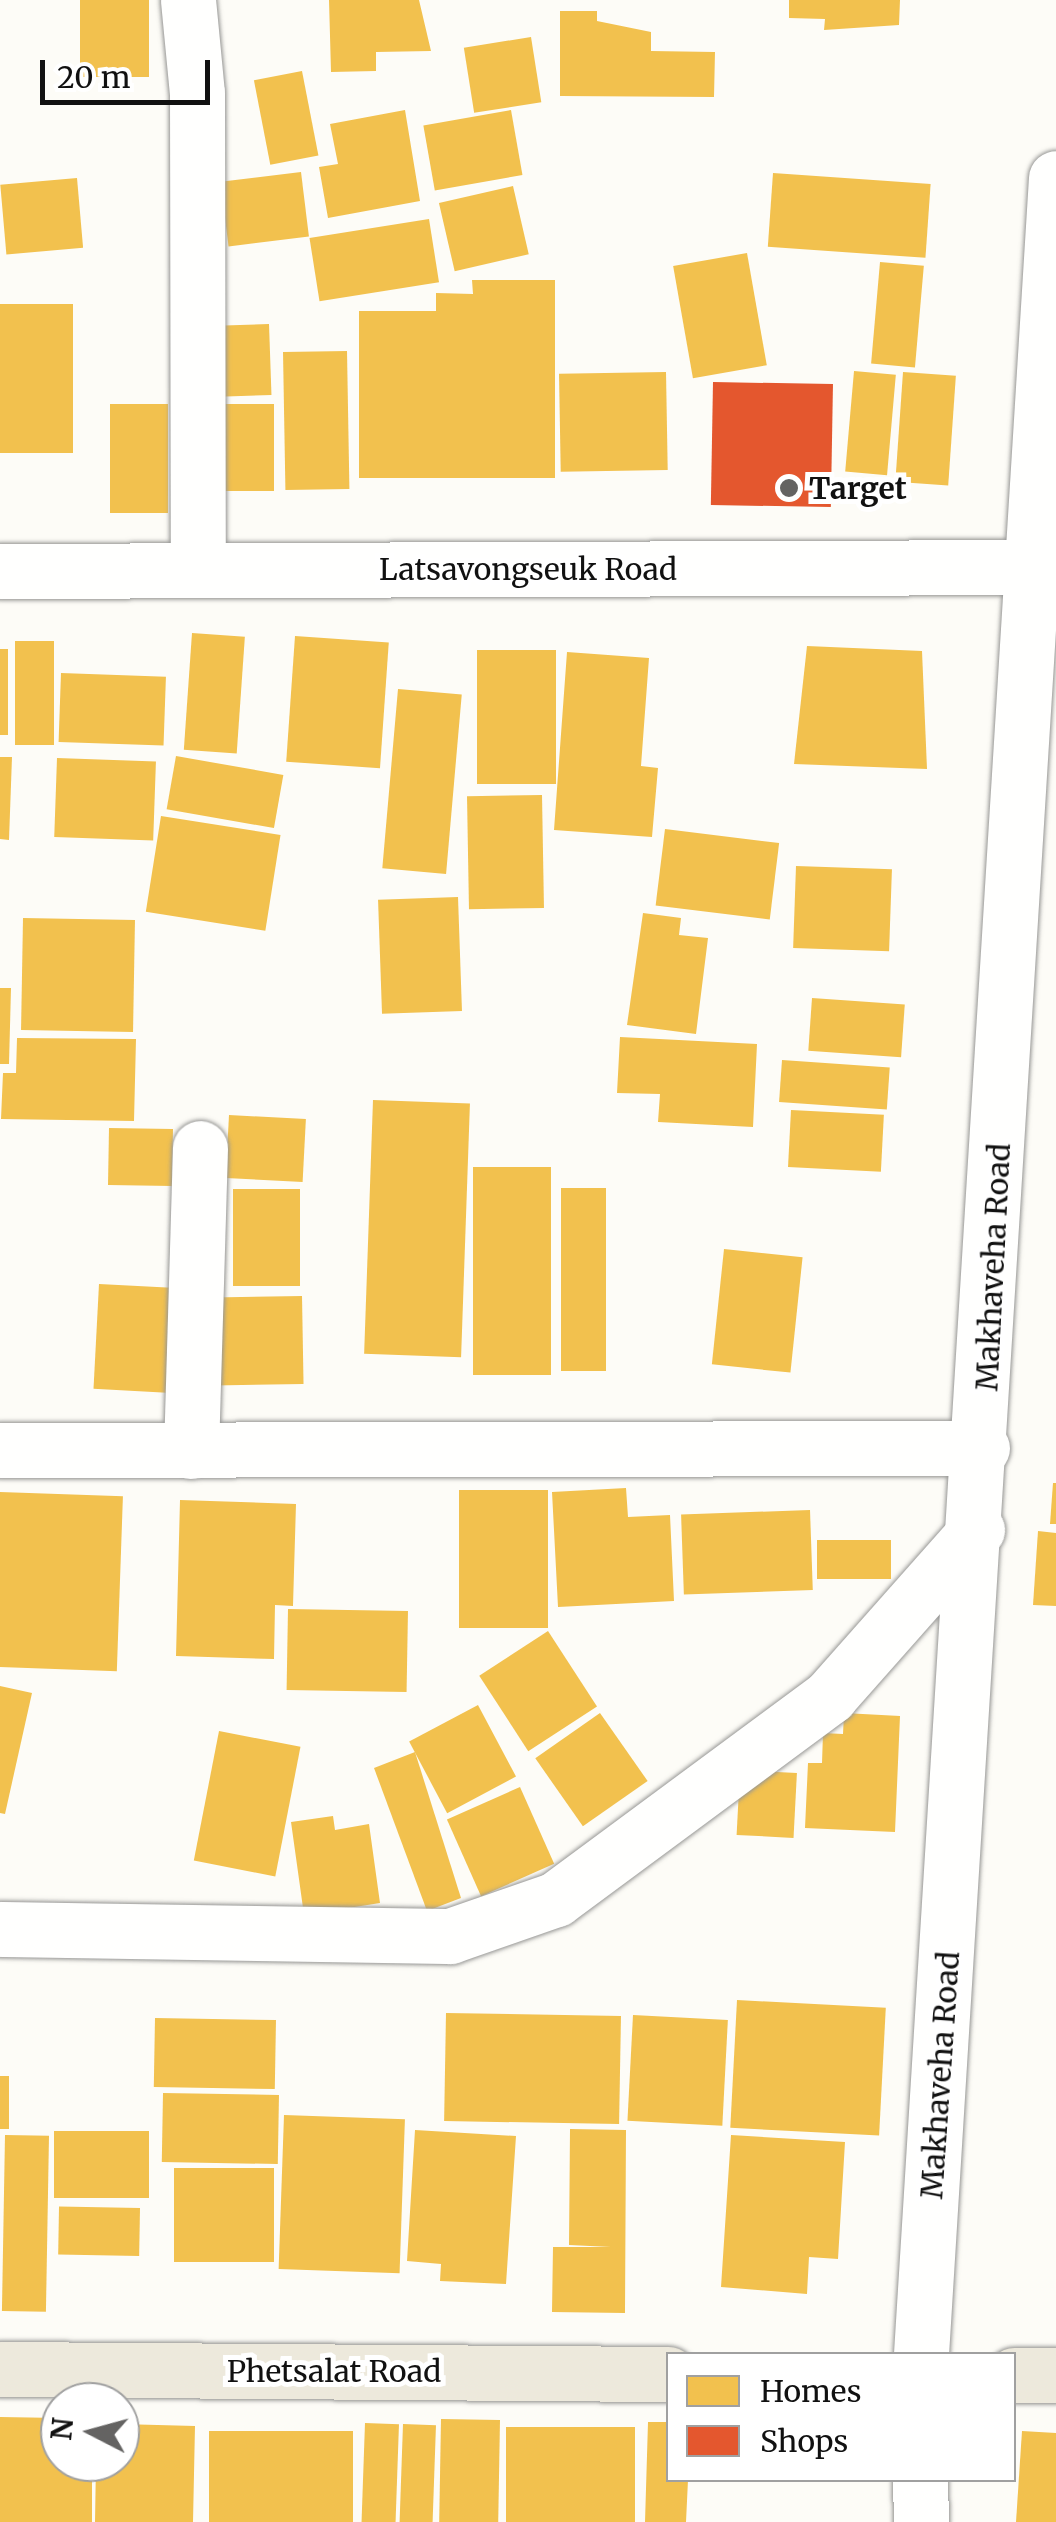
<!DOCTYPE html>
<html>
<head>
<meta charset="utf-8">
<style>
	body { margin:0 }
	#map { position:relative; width:1056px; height:2522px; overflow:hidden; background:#fdfcf7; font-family:Merriweather,serif }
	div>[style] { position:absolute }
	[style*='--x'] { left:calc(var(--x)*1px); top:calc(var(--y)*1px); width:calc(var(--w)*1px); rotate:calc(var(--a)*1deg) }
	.homes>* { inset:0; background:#f2c14e; transform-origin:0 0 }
	.shops>* { inset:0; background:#e4572e; transform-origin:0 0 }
	.roads { filter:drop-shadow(0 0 2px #979795) drop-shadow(0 0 2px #979795) }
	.minor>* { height:55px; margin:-27.5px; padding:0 27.5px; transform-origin:27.5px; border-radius:27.5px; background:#fffffe }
	.major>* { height:55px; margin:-27.5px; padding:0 27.5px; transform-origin:27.5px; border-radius:27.5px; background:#ede9dc }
	.dots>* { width:28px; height:28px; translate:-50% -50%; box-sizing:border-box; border:5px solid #fff; border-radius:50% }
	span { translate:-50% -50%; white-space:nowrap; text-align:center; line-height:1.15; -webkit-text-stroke:10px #fff; paint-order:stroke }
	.poi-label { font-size:30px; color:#111; font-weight:700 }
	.left { translate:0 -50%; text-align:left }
	.street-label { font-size:30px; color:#111 }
	.legend { position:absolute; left:666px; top:2352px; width:350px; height:130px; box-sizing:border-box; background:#fff; border:2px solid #a0a0a0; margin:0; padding:12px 18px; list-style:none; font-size:30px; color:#111 }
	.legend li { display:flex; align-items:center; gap:20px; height:50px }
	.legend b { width:50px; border:2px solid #a0a0a0 }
	.north { position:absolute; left:40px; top:2382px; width:100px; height:100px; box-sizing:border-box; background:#fff; border:2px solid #a0a0a0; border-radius:50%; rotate:276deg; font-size:28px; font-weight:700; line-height:40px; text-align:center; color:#111 }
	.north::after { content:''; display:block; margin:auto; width:35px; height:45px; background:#646362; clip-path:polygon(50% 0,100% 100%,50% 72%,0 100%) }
	.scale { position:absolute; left:40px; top:60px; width:170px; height:45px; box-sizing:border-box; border:5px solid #111; border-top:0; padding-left:12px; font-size:30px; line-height:35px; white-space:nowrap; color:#111; -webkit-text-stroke:8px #fff; paint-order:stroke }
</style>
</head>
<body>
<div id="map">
	<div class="homes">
		<div style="left:80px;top:0;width:69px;height:77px"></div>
		<div style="clip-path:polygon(329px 0,419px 0,431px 51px,376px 52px,376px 71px,331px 72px)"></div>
		<div style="clip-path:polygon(789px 0,900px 0,899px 25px,824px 30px,825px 19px,789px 18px)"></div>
		<div style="clip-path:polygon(560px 11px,597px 11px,597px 21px,651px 32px,651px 51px,715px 52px,714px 97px,560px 96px)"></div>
		<div style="left:531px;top:37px;width:66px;height:68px;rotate:81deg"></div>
		<div style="left:302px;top:71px;width:86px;height:49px;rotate:79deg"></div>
		<div style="clip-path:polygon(405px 110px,420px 201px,328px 218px,319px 167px,338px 164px,330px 124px)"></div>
		<div style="left:511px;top:110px;width:66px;height:89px;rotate:80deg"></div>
		<div style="left:301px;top:172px;width:65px;height:81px;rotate:83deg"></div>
		<div style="left:773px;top:173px;width:158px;height:74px;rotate:4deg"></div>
		<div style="left:77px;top:178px;width:70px;height:77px;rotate:85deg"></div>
		<div style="left:513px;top:186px;width:70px;height:76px;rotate:77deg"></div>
		<div style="left:429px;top:219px;width:64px;height:121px;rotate:81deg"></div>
		<div style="left:747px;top:253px;width:114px;height:75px;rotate:80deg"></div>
		<div style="left:880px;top:262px;width:44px;height:102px;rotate:5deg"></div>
		<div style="clip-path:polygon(472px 280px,555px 280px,555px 478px,359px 478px,359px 311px,436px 311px,436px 293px,473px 294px)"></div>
		<div style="left:73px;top:304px;width:149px;height:73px;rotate:90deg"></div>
		<div style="left:269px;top:324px;width:71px;height:53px;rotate:88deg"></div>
		<div style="left:347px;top:351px;width:138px;height:64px;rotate:89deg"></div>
		<div style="left:854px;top:371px;width:42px;height:101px;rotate:5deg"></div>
		<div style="left:666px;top:372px;width:98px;height:107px;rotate:89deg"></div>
		<div style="left:903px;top:372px;width:53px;height:110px;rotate:4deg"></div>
		<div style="left:168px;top:404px;width:109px;height:58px;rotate:90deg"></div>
		<div style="left:212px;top:404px;width:62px;height:87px"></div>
		<div style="left:192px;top:633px;width:53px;height:117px;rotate:4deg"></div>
		<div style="left:295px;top:636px;width:94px;height:126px;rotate:4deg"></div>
		<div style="left:15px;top:641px;width:39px;height:104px"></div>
		<div style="clip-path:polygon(807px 646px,922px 651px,927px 769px,794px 764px)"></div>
		<div style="left:0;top:649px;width:8px;height:86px"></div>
		<div style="left:477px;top:650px;width:79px;height:134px"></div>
		<div style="clip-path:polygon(567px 652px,649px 658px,641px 766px,658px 768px,652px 837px,554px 830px)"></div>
		<div style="left:61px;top:673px;width:105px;height:69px;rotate:2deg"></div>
		<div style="left:398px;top:689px;width:64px;height:180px;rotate:5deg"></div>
		<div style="left:176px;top:756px;width:109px;height:54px;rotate:10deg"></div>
		<div style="clip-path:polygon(0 757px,12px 757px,9px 840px,0 839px)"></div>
		<div style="left:57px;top:758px;width:99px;height:79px;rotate:2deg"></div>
		<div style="left:542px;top:795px;width:113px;height:75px;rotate:89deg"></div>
		<div style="left:161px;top:816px;width:121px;height:97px;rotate:9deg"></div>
		<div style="left:665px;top:829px;width:115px;height:77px;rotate:7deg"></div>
		<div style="left:796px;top:866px;width:96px;height:82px;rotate:2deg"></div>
		<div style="left:458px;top:897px;width:114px;height:80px;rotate:88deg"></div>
		<div style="clip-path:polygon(643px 913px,681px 918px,679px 935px,708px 938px,696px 1034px,627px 1025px)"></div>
		<div style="left:23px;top:918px;width:112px;height:112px;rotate:1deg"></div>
		<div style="clip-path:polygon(0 988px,11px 988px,9px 1064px,0 1064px)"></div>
		<div style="left:812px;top:998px;width:93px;height:53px;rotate:4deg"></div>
		<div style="clip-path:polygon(620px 1037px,757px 1044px,753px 1127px,658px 1122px,660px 1094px,617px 1093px)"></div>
		<div style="clip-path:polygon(17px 1038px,136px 1039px,134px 1121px,1px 1119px,3px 1073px,16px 1073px)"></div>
		<div style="left:782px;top:1060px;width:108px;height:42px;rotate:4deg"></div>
		<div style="left:373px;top:1100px;width:97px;height:254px;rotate:2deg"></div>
		<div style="left:791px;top:1110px;width:93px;height:57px;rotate:3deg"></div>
		<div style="left:229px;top:1115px;width:77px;height:63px;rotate:3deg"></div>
		<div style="left:109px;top:1128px;width:64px;height:57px;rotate:1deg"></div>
		<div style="left:473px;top:1167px;width:78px;height:208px"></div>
		<div style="left:561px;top:1188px;width:45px;height:183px"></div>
		<div style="left:233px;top:1189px;width:67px;height:97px"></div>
		<div style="left:724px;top:1249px;width:79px;height:116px;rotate:6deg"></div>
		<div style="left:99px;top:1284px;width:87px;height:105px;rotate:3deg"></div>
		<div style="left:302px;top:1296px;width:88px;height:90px;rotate:89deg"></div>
		<div style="clip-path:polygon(1053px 1483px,1056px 1483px,1056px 1524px,1050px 1524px)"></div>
		<div style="clip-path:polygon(626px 1488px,628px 1517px,670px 1515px,674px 1601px,558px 1607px,552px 1492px)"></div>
		<div style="left:548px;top:1490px;width:138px;height:89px;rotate:90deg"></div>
		<div style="left:0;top:1492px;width:123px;height:175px;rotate:2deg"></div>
		<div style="clip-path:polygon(180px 1500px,296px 1504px,293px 1606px,275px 1605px,274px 1659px,176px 1656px)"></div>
		<div style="left:810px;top:1510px;width:80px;height:129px;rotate:88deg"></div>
		<div style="clip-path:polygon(1038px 1531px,1056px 1533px,1056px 1606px,1033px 1605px)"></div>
		<div style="left:891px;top:1540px;width:39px;height:74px;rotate:90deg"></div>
		<div style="left:288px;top:1609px;width:120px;height:81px;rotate:1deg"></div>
		<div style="left:548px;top:1631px;width:90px;height:82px;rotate:57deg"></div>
		<div style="clip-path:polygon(0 1686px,32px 1693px,5px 1814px,0 1813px)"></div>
		<div style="left:478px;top:1705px;width:81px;height:78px;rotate:62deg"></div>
		<div style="left:600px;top:1713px;width:83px;height:79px;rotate:55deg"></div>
		<div style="clip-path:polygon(844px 1713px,900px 1716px,895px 1832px,805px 1828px,808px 1763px,822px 1763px,823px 1733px,843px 1734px)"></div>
		<div style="left:219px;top:1731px;width:83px;height:132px;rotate:11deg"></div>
		<div style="clip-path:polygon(415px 1752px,461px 1898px,427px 1911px,374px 1768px)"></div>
		<div style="left:740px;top:1770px;width:57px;height:65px;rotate:3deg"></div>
		<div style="left:520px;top:1787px;width:84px;height:80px;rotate:66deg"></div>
		<div style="clip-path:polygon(333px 1816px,335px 1830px,369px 1824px,380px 1903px,304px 1915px,291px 1822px)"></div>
		<div style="left:737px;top:2000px;width:149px;height:128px;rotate:3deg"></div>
		<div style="left:446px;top:2013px;width:175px;height:108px;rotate:1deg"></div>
		<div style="left:633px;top:2015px;width:95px;height:106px;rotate:3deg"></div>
		<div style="left:155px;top:2018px;width:121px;height:69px;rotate:1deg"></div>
		<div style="left:0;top:2076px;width:9px;height:53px"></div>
		<div style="left:163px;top:2093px;width:116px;height:69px;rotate:1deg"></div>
		<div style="left:284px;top:2115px;width:121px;height:154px;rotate:2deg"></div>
		<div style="clip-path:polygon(570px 2129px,626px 2130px,625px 2313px,552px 2312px,553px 2247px,611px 2247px,569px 2245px)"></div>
		<div style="clip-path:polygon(415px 2130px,516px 2136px,506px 2284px,440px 2281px,441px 2264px,407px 2261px)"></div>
		<div style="left:149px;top:2131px;width:67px;height:95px;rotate:90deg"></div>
		<div style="left:5px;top:2135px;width:44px;height:176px;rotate:1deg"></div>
		<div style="clip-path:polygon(731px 2135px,845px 2142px,838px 2259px,809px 2257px,807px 2294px,721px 2287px)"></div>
		<div style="left:274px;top:2168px;width:94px;height:100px;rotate:90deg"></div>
		<div style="left:140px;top:2208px;width:48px;height:81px;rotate:91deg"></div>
		<div style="clip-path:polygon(0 2417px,60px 2418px,60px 2462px,92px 2462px,92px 2522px,0 2522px)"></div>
		<div style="left:441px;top:2419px;width:59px;height:103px;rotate:1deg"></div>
		<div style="clip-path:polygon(648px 2422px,668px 2422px,668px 2480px,688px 2480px,686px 2522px,645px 2522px)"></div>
		<div style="left:365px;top:2423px;width:34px;height:99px;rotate:2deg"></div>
		<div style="clip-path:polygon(120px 2424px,195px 2426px,193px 2522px,95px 2522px,96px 2462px,120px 2462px)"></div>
		<div style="left:403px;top:2424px;width:33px;height:98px;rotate:2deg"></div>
		<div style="left:506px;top:2427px;width:129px;height:95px"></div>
		<div style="left:209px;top:2431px;width:144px;height:91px"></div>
		<div style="clip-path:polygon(1022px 2431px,1056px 2433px,1056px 2522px,1016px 2522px)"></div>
	</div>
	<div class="shops">
		<div style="left:713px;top:382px;width:120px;height:123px;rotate:1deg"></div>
	</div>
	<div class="roads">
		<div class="minor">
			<div style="--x:188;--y:0;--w:93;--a:84.5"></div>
			<div style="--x:197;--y:93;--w:477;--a:89.9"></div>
			<div style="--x:0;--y:571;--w:1056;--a:-0.22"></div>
			<div style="--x:0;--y:1450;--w:982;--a:-0.12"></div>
			<div style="--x:191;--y:1451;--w:303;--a:-88.3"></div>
			<div style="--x:0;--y:1929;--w:450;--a:0.9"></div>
			<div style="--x:450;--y:1936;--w:112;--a:-19.2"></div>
			<div style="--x:556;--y:1899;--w:341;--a:-36.5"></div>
			<div style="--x:830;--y:1696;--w:222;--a:-48.5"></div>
			<div style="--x:921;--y:2354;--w:2180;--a:-86.45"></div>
			<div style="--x:920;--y:2480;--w:42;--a:88.6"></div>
		</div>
		<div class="major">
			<div style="--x:0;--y:2369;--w:668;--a:0.43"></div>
			<div style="--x:1014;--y:2375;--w:42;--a:0"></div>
		</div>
	</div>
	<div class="dots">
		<div style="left:789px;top:488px;background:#646362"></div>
	</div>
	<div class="poi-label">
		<span class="left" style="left:809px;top:488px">Target</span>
	</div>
	<div class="street-label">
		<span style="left:528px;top:569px">Latsavongseuk Road</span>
		<span style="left:993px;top:1267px;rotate:-87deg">Makhaveha Road</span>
		<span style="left:940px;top:2075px;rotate:-86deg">Makhaveha Road</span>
		<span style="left:334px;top:2371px">Phetsalat Road</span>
	</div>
	<ul class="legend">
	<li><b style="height:28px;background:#f2c14e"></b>Homes</li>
	<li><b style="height:28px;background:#e4572e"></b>Shops</li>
	</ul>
	<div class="north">N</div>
	<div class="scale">20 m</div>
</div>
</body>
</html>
